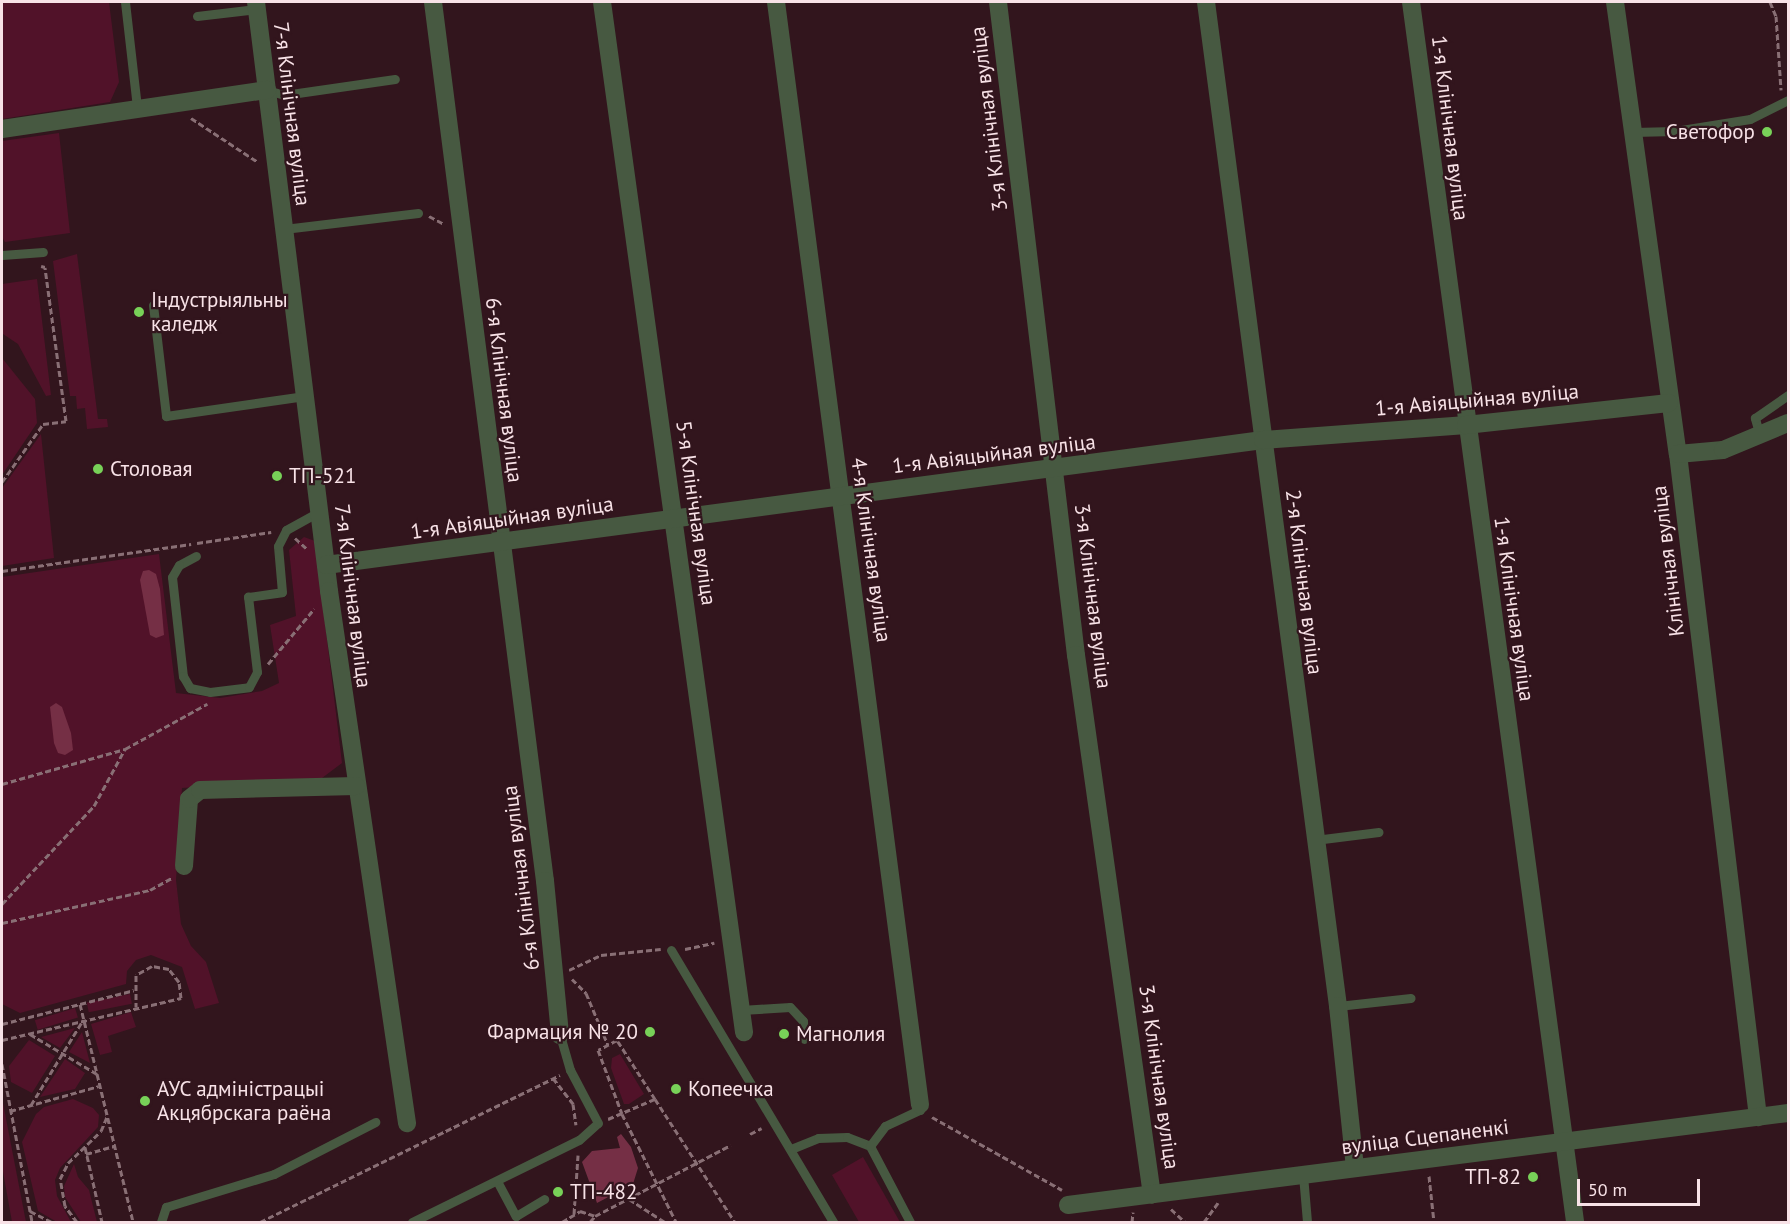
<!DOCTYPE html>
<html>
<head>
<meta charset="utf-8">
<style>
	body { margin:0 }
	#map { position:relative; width:1790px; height:1224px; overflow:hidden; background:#32151d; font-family:"PT Sans",sans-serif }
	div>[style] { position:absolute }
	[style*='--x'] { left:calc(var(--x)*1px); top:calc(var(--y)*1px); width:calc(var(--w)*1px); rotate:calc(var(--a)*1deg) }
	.green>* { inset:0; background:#511229; transform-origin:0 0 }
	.forest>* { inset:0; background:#752f45 }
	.path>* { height:3px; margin-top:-1.5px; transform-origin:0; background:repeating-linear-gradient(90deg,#896f75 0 6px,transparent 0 9px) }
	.lane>* { height:9px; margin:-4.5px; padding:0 4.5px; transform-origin:4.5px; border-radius:4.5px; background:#475941 }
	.street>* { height:18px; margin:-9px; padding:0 9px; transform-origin:9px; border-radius:9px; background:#475941 }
	.dots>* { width:16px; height:16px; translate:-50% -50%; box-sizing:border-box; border:3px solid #32151d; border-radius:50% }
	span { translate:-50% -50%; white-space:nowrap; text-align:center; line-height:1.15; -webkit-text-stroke:4.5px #32151d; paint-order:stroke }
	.street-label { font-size:21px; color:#f8e2e7 }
	.poi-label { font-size:21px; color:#f8e2e7 }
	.right { translate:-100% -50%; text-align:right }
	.left { translate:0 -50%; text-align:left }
	.frame { position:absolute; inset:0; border:3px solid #f8e2e7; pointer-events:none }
	.scale { position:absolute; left:1577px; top:1179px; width:123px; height:27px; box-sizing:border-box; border:3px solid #f8e2e7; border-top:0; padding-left:8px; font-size:18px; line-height:21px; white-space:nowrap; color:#f8e2e7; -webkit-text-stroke:4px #32151d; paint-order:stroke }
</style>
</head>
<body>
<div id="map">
	<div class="green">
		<div style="clip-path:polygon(2px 2px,109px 2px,119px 82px,110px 102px,2px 119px)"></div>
		<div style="clip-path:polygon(59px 133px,70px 233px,5px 242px,2px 237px,2px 141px)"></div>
		<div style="clip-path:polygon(77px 254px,98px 419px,107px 419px,108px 427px,87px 429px,85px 408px,77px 409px,76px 396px,70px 396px,53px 261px)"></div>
		<div style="clip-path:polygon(37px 279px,51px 395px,46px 396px,18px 344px,3px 334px,2px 325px,2px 284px)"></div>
		<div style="clip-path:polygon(2px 358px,35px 399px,37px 423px,2px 475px)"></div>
		<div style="clip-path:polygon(41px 434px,54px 558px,2px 566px,2px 488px)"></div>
		<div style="clip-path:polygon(304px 537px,315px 541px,342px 763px,322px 778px,182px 788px,176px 880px,181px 924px,191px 946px,206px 962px,219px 1003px,195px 1009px,182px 967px,151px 955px,136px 960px,127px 971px,126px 984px,20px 1013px,2px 1004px,2px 577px,159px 554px,176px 693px,220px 698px,262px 691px,279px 683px,270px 625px,296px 616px,289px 550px)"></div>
		<div style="left:130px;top:994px;width:10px;height:44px;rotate:79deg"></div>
		<div style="left:75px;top:1008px;width:10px;height:42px;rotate:73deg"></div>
		<div style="clip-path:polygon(131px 1012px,136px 1027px,108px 1036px,112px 1052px,100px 1055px,91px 1024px)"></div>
		<div style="clip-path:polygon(75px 1028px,60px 1048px,41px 1037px)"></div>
		<div style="clip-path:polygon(82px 1032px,90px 1063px,69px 1052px)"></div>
		<div style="clip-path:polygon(29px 1040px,55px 1056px,32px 1093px,11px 1082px,9px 1066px)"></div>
		<div style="clip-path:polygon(620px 1054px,644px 1094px,629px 1104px,624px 1104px,611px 1068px,612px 1058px)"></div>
		<div style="clip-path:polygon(65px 1059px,85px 1073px,75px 1089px,40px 1097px)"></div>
		<div style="clip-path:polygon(2px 1098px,26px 1222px,12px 1222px,2px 1166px)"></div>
		<div style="clip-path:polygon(73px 1099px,93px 1108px,99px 1115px,98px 1127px,60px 1168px,55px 1180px,57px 1196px,71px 1222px,57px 1222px,38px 1211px,22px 1142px,36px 1114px,44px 1107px)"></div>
		<div style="clip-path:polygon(863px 1157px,900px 1222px,859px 1222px,832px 1175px)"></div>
		<div style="clip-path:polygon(74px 1164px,78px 1177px,89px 1190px,97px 1222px,81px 1222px,65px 1197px,64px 1186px)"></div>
	</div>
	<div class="forest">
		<div style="clip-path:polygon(149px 570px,156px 574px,160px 589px,164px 635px,156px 638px,150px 635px,140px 580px,143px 571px)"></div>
		<div style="clip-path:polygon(56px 703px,62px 707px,71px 733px,73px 750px,65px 755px,58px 753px,54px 743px,50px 707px)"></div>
		<div style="clip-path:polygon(621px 1134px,631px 1147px,638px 1168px,633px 1184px,597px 1203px,582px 1162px,592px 1151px,620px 1148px,617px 1137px)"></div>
	</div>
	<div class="path">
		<div style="--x:1770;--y:2;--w:15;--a:67"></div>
		<div style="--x:1776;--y:16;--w:74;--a:86.1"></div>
		<div style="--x:191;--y:118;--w:80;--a:33.3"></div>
		<div style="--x:429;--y:216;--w:17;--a:28"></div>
		<div style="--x:2;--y:482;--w:71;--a:-54.7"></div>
		<div style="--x:43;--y:424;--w:23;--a:-7"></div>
		<div style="--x:66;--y:421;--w:155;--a:-97.8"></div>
		<div style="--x:45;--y:267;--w:4;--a:-166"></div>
		<div style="--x:295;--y:538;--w:15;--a:42"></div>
		<div style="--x:197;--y:543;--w:75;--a:-8.5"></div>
		<div style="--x:2;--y:571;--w:191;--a:-8.1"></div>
		<div style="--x:268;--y:664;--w:72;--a:-50.1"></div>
		<div style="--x:2;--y:784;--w:128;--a:-15.9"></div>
		<div style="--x:125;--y:749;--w:94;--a:-28.8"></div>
		<div style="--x:2;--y:904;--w:134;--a:-46.8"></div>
		<div style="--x:94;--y:806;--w:65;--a:-61.5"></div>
		<div style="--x:2;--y:923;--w:152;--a:-12.6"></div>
		<div style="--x:150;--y:890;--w:25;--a:-29"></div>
		<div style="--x:685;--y:949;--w:30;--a:-12"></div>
		<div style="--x:569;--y:970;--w:35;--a:-25"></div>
		<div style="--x:601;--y:955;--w:60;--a:-5.7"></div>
		<div style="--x:572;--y:979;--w:20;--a:45"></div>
		<div style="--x:586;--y:993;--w:56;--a:67.1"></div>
		<div style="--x:80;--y:1004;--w:224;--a:76.3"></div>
		<div style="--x:2;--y:1024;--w:136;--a:-14.4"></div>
		<div style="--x:30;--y:1034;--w:78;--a:30.8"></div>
		<div style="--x:2;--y:1040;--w:184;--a:-13.2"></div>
		<div style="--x:181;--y:998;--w:16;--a:-97"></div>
		<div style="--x:179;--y:982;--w:16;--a:-128"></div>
		<div style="--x:169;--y:969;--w:17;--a:-170"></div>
		<div style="--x:152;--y:966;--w:18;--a:151"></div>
		<div style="--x:136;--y:975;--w:32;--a:90"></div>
		<div style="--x:2;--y:1064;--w:161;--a:79.2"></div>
		<div style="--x:553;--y:1078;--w:33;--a:52"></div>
		<div style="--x:573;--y:1104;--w:21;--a:82"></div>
		<div style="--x:655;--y:1099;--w:70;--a:-122.8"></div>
		<div style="--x:617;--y:1040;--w:21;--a:152"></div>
		<div style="--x:598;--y:1050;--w:68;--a:69.4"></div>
		<div style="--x:622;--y:1114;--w:121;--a:63.4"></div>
		<div style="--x:31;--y:1105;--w:100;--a:-58.5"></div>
		<div style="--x:10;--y:1111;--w:92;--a:-15.7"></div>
		<div style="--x:932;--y:1117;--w:149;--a:29.3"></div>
		<div style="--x:608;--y:1119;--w:51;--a:-23.1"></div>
		<div style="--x:655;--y:1099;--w:147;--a:57"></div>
		<div style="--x:750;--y:1134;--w:13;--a:-27"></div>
		<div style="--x:85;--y:1147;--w:77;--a:77.2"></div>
		<div style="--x:86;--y:1154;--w:29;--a:-16"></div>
		<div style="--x:1429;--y:1176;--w:46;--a:83.8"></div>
		<div style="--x:629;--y:1199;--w:43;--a:32.6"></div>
		<div style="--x:1171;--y:1209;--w:19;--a:43"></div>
		<div style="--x:30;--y:1211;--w:25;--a:27"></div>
		<div style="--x:574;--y:1214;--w:59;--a:-86.1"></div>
		<div style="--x:77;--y:1222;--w:20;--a:-127"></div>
		<div style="--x:65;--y:1206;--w:27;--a:-100"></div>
		<div style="--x:60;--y:1179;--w:18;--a:-63"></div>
		<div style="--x:68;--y:1163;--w:46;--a:-44.1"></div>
		<div style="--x:101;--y:1131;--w:15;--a:-67"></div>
		<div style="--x:260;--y:1222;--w:334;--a:-26.1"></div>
		<div style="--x:562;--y:1222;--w:21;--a:-31"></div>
		<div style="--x:580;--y:1211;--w:16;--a:18"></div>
		<div style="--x:590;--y:1222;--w:8;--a:-50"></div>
		<div style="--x:595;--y:1216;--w:153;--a:-27.6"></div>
		<div style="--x:1132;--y:1222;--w:10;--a:-84"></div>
		<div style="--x:1204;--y:1222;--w:24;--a:-54"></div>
	</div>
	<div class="lane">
		<div style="--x:125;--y:2;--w:107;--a:83.5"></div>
		<div style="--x:197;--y:16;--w:60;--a:-6.7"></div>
		<div style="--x:267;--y:90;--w:18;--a:16"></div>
		<div style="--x:284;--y:95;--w:112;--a:-8.2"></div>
		<div style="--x:1633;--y:132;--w:42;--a:-1.4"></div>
		<div style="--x:1675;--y:131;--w:76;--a:-9.1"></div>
		<div style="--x:1750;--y:119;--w:42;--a:-26.6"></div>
		<div style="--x:284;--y:229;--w:135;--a:-6.8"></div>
		<div style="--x:2;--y:255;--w:41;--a:-4.2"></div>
		<div style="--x:153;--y:305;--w:112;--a:83.3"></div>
		<div style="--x:166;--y:416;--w:140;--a:-8.2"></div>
		<div style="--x:1760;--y:436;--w:19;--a:-106"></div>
		<div style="--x:1755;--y:418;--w:40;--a:-34.9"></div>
		<div style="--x:196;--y:556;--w:19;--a:152"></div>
		<div style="--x:179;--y:565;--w:14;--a:120"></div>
		<div style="--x:172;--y:577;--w:100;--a:83.7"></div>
		<div style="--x:183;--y:676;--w:14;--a:60"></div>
		<div style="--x:190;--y:688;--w:20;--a:11"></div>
		<div style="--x:210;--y:692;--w:39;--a:-7"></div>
		<div style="--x:249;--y:687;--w:17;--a:-62"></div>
		<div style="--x:257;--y:672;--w:76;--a:-96.8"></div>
		<div style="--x:248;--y:597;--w:34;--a:-8"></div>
		<div style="--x:282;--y:592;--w:46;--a:-95"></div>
		<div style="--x:278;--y:546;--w:18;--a:-63"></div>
		<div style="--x:286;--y:530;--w:38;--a:-29"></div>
		<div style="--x:1315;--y:840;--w:64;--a:-7.1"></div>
		<div style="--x:671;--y:950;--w:317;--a:59.2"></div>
		<div style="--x:1338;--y:1006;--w:73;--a:-6.3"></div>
		<div style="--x:741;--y:1010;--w:49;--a:-3.5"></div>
		<div style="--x:790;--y:1007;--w:19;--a:47"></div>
		<div style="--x:803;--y:1021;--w:18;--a:87"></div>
		<div style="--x:791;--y:1149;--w:29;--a:-22"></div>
		<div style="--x:818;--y:1138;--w:29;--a:-2"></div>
		<div style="--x:847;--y:1137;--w:25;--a:21"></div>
		<div style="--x:1303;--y:1175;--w:47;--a:85.1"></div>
		<div style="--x:497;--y:1181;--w:40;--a:62"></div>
		<div style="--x:516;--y:1216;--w:33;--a:-31"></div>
		<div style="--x:161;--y:1222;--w:16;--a:-72"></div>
		<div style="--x:166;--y:1207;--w:113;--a:-17"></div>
		<div style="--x:274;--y:1174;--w:114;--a:-27.2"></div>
		<div style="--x:412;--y:1222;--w:186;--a:-26.2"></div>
		<div style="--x:579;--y:1140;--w:25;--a:-42"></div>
		<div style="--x:598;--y:1123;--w:60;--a:-117.8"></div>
		<div style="--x:570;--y:1070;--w:36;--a:-106"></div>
		<div style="--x:910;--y:1222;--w:86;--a:-117.8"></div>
		<div style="--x:870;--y:1146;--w:25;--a:-53"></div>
		<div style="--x:885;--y:1126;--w:38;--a:-25"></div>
		<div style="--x:920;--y:1110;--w:5;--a:-90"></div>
	</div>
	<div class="street">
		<div style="--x:256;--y:2;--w:594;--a:82.93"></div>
		<div style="--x:329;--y:591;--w:538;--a:81.66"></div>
		<div style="--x:433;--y:2;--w:886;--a:82.74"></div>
		<div style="--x:545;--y:881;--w:155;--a:84.4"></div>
		<div style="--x:602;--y:2;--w:1040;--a:82.15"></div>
		<div style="--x:776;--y:2;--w:1112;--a:82.56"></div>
		<div style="--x:998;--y:2;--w:658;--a:83.19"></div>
		<div style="--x:1076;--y:655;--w:545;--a:81.99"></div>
		<div style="--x:1206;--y:2;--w:1013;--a:82.51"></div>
		<div style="--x:1338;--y:1006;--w:163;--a:84"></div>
		<div style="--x:1411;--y:2;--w:1231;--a:82.34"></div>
		<div style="--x:1615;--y:2;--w:456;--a:82.1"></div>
		<div style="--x:1678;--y:454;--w:668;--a:83.12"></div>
		<div style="--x:2;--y:129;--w:268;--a:-8.4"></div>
		<div style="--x:1678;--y:454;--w:45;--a:-5.1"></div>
		<div style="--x:1723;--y:450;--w:70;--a:-22.6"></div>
		<div style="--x:326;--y:565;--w:945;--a:-7.6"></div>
		<div style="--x:1263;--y:440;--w:204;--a:-4.2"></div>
		<div style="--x:1466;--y:425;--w:204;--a:-6.2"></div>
		<div style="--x:184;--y:866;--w:67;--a:-85.7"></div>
		<div style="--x:189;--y:799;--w:14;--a:-39"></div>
		<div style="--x:200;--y:790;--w:156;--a:-1.5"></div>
		<div style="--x:1068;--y:1205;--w:726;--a:-7.28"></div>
	</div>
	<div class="dots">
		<div style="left:1767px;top:132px;background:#78d158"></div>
		<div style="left:139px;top:312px;background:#78d158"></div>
		<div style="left:98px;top:469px;background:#78d158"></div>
		<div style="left:277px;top:476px;background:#78d158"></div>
		<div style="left:650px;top:1032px;background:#78d158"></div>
		<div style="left:784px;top:1034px;background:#78d158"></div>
		<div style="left:676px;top:1089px;background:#78d158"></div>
		<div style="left:145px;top:1101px;background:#78d158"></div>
		<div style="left:1533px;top:1177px;background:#78d158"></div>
		<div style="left:558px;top:1192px;background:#78d158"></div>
	</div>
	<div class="street-label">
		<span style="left:292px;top:114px;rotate:83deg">7-я Клінічная вуліца</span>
		<span style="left:989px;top:119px;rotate:-97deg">3-я Клінічная вуліца</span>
		<span style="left:1450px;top:128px;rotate:83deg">1-я Клінічная вуліца</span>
		<span style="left:504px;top:390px;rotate:83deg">6-я Клінічная вуліца</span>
		<span style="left:1477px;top:400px;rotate:-5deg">1-я Авіяцыйная вуліца</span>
		<span style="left:994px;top:454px;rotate:-7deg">1-я Авіяцыйная вуліца</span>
		<span style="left:696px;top:513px;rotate:82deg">5-я Клінічная вуліца</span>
		<span style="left:512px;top:518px;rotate:-8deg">1-я Авіяцыйная вуліца</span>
		<span style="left:871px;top:550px;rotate:82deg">4-я Клінічная вуліца</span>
		<span style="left:1668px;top:561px;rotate:-97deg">Клінічная вуліца</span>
		<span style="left:1304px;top:582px;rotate:83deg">2-я Клінічная вуліца</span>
		<span style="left:353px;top:596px;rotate:83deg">7-я Клінічная вуліца</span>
		<span style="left:1093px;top:596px;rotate:83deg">3-я Клінічная вуліца</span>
		<span style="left:1514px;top:609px;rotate:82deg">1-я Клінічная вуліца</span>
		<span style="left:521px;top:878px;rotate:-97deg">6-я Клінічная вуліца</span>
		<span style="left:1159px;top:1077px;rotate:82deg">3-я Клінічная вуліца</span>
		<span style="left:1425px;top:1137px;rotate:-7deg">вуліца Сцепаненкі</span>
	</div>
	<div class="poi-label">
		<span class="right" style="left:1755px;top:132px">Светофор</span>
		<span class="left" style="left:151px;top:312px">Індустрыяльны<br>каледж</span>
		<span class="left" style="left:110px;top:469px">Столовая</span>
		<span class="left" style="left:289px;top:476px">ТП-521</span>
		<span class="right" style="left:638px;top:1032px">Фармация № 20</span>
		<span class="left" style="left:796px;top:1034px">Магнолия</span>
		<span class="left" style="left:157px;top:1101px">АУС адміністрацыі<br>Акцябрскага раёна</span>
		<span class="left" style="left:688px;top:1089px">Копеечка</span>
		<span class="right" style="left:1521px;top:1177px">ТП-82</span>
		<span class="left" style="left:570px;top:1192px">ТП-482</span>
	</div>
	<div class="frame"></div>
	<div class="scale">50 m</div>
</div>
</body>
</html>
